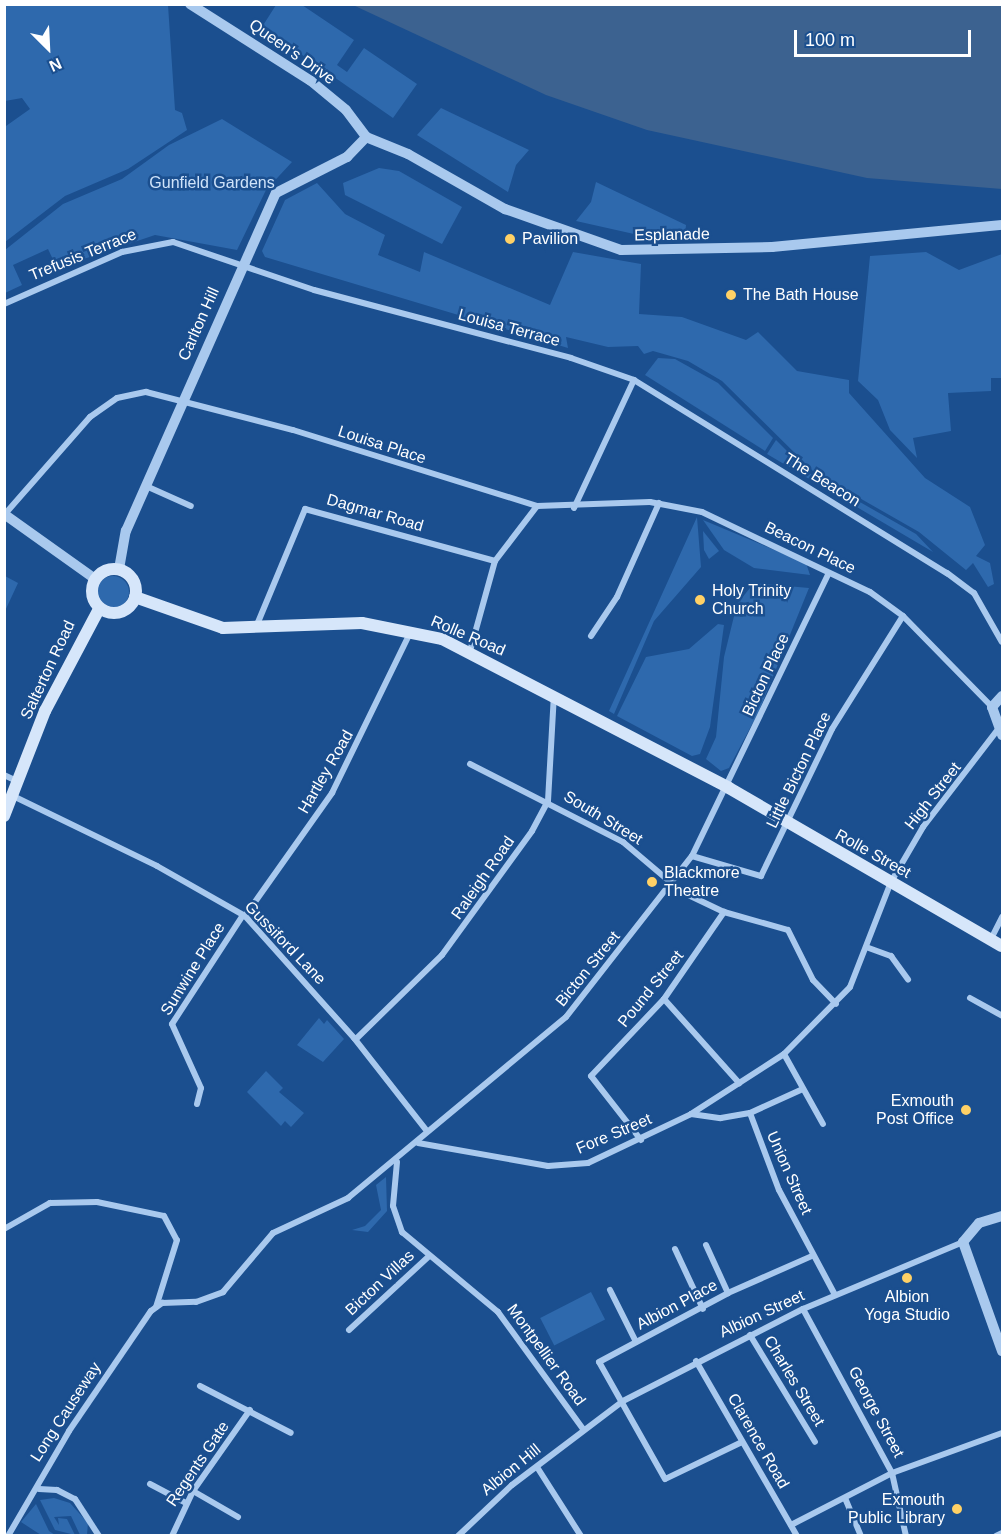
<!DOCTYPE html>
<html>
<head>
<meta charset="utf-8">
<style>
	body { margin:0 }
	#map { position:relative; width:1007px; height:1540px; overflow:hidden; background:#1b4f8f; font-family:Helvetica,sans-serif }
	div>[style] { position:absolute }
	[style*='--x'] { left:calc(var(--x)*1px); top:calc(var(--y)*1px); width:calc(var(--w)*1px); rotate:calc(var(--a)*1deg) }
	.green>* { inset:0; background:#2e69ad; transform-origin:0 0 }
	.round { border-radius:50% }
	.water>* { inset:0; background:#3c6290 }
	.minor>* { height:6px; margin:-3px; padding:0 3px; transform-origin:3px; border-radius:3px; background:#a9c9ee }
	.tertiary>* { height:10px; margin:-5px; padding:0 5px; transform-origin:5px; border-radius:5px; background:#a9c9ee }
	.secondary>* { height:12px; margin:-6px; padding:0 6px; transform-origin:6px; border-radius:6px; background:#d6e6fa }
	.secondary>.ring { margin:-6px; padding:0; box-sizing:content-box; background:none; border:12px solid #d6e6fa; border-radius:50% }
	.dots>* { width:16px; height:16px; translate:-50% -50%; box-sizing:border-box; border:3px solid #1b4f8f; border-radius:50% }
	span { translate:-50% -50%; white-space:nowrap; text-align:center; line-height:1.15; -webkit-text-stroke:5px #1b4f8f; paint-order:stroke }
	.street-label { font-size:16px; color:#fff }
	.park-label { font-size:16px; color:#cfe3fa }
	.poi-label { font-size:16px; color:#fff }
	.left { translate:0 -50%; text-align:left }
	.right { translate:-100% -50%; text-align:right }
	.frame { position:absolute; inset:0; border:6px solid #fff; pointer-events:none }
	.north { position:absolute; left:18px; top:18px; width:60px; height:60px; -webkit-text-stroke:4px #1b4f8f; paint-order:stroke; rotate:156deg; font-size:16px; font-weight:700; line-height:24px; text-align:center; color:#fff }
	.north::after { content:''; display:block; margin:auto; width:21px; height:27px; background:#fff; clip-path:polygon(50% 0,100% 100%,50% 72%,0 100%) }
	.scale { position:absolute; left:794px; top:30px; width:177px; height:27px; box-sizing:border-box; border:3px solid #fff; border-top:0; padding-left:8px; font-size:18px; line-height:21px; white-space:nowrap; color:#fff; -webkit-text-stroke:4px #1b4f8f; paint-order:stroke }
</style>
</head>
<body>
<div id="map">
	<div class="green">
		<div style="clip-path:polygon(4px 5px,168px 5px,175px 110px,182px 113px,187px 130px,128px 169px,65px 196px,5px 242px,5px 114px,6px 126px,30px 109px,22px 98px,5px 101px)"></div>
		<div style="clip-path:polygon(276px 5px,302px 5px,354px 40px,337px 65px,347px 72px,364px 48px,417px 84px,393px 118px,262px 27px)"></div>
		<div style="clip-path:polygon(441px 108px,529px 150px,516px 165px,508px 192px,417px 135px)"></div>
		<div style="clip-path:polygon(222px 119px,292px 162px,266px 190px,237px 250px,155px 235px,57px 268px,48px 249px,13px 265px,22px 285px,5px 293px,5px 250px,63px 204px,122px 179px,169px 145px)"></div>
		<div style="clip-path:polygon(379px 168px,399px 171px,462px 207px,442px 244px,345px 195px,343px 183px)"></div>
		<div style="clip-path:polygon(596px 182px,686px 225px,685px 235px,634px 234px,576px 221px,591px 202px)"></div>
		<div style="clip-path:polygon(317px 183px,345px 214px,385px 235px,378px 255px,420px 272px,424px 252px,550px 305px,573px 252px,641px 264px,639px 314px,682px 317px,746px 340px,758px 332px,797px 371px,849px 380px,849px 393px,925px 478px,970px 507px,985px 545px,976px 556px,990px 563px,994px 584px,988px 587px,973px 563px,966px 570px,919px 532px,814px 472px,722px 381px,688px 361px,653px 351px,644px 354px,638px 346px,608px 347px,566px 337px,568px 348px,265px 257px,262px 251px,285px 200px)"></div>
		<div style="clip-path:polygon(926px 252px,959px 270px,1002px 254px,1002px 378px,991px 378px,991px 391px,948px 393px,951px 431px,913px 438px,917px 458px,890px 430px,878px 400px,858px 381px,870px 256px)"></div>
		<div style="clip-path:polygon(658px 358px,675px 359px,718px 383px,773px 438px,765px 451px,645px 375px)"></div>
		<div style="clip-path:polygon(776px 440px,809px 473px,916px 534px,933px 552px,767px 454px)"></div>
		<div style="clip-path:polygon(697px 517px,701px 567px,654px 621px,614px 714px,609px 711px)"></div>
		<div style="clip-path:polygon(703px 520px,806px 563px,810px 575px,754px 568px,724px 550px)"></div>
		<div style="clip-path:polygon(703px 531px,719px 551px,709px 559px,704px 550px)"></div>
		<div class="round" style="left:97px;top:576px;width:32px;height:32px"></div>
		<div style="clip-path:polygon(5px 576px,18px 583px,5px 611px)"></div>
		<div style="clip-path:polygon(754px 583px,809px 588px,759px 711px,729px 768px,721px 771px,706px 759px,716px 737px,724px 657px,737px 604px)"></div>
		<div style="clip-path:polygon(718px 624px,724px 625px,710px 727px,700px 754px,692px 756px,617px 716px,646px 657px,689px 649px)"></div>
		<div style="clip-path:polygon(319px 1018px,324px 1024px,327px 1020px,344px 1039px,323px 1062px,297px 1045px)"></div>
		<div style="clip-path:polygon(266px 1071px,283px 1088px,279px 1092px,304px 1113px,291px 1127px,285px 1121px,281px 1126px,247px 1092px)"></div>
		<div style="clip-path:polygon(386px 1177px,387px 1211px,368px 1232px,352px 1230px,365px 1226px,381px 1210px,376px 1185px)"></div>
		<div style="left:591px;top:1292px;width:31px;height:57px;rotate:63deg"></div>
		<div style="clip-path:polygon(54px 1498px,70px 1503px,88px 1523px,87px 1535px,80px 1535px,71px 1516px,54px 1517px,59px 1525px,58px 1518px,67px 1519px,75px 1535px,55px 1530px,40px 1500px)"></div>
		<div style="clip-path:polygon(36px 1504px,49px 1531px,55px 1535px,41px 1535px,21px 1522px)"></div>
	</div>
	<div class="water">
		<div style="clip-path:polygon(353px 5px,1002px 5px,1002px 189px,867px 178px,647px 130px,546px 95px)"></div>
	</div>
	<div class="minor">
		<div style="--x:4;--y:304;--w:129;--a:-23.8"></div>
		<div style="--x:122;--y:252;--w:52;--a:-11.1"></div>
		<div style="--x:173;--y:242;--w:149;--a:18.8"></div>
		<div style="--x:314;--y:290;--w:266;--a:14.8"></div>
		<div style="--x:571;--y:358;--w:67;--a:19.2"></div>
		<div style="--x:634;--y:380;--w:368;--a:31.7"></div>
		<div style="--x:947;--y:573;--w:34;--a:37"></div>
		<div style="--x:974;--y:593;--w:56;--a:60.3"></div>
		<div style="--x:146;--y:486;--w:49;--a:24"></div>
		<div style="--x:574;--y:508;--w:141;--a:-64.9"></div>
		<div style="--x:5;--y:514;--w:129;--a:-48.8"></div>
		<div style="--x:90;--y:417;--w:33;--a:-35"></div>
		<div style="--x:117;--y:398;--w:30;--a:-12"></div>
		<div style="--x:146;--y:392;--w:152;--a:14.5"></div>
		<div style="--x:293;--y:430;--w:256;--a:17.3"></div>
		<div style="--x:537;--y:506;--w:113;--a:-2"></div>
		<div style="--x:650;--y:502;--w:53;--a:10.9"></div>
		<div style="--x:702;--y:512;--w:186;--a:25.5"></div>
		<div style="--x:870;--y:592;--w:41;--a:36"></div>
		<div style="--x:903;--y:616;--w:127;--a:45.6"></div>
		<div style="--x:256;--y:627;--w:128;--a:-67.4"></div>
		<div style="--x:305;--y:509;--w:197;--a:15.3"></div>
		<div style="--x:591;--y:636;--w:47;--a:-56.3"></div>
		<div style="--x:617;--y:597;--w:103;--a:-65.9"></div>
		<div style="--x:470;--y:651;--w:93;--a:-74.5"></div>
		<div style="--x:495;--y:561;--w:69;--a:-52.6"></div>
		<div style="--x:470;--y:764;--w:172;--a:27"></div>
		<div style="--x:623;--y:842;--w:77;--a:40.3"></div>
		<div style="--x:682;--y:892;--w:47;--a:25.5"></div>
		<div style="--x:724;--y:912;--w:66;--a:15.7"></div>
		<div style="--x:788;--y:930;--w:56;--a:63.4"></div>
		<div style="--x:813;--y:980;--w:33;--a:46"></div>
		<div style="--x:4;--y:775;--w:17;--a:25"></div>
		<div style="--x:13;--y:796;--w:160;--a:25.9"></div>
		<div style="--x:157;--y:866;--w:101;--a:29.6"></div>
		<div style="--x:245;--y:916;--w:164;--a:48.2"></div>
		<div style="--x:354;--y:1038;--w:118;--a:51.9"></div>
		<div style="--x:692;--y:856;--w:72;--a:16.2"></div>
		<div style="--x:761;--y:876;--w:163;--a:-64.2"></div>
		<div style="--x:832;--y:729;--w:133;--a:-57.9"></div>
		<div style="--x:245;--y:916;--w:151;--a:-54.7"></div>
		<div style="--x:332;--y:793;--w:178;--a:-64"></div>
		<div style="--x:991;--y:939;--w:25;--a:-63"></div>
		<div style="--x:866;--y:947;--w:27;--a:20"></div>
		<div style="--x:891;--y:956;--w:29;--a:54"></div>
		<div style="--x:970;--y:998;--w:37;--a:29"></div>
		<div style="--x:664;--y:999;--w:113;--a:48.2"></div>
		<div style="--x:356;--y:1039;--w:120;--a:-44.3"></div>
		<div style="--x:442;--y:955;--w:153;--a:-54"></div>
		<div style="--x:532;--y:831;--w:34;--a:-62"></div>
		<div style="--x:548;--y:801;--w:106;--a:-86.8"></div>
		<div style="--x:784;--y:1054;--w:80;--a:60.9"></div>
		<div style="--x:197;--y:1104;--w:16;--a:-76"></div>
		<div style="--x:201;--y:1088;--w:70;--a:-114.4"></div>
		<div style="--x:172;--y:1024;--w:130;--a:-56.9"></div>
		<div style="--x:750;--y:1113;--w:58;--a:-24.4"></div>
		<div style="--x:691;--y:1114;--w:30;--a:8"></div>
		<div style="--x:721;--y:1118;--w:29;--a:-10"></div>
		<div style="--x:750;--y:1113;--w:82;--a:69.4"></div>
		<div style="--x:779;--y:1190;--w:119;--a:61.9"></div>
		<div style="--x:641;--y:1140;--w:81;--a:-128"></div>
		<div style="--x:591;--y:1076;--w:106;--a:-46.5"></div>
		<div style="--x:664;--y:999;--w:106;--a:-55.4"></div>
		<div style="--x:418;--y:1143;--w:132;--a:10"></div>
		<div style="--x:548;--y:1166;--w:40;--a:-4.3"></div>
		<div style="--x:588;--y:1163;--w:114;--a:-25.4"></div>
		<div style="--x:691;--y:1114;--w:111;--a:-32.8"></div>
		<div style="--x:784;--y:1054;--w:94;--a:-45.4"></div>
		<div style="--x:850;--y:987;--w:113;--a:-68.7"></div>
		<div style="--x:891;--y:882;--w:64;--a:-59.8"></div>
		<div style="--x:923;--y:827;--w:125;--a:-52.5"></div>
		<div style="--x:397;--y:1162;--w:44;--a:95.2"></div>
		<div style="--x:393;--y:1206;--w:28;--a:71"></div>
		<div style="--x:402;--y:1232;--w:125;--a:39.8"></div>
		<div style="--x:498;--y:1312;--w:145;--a:54"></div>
		<div style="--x:4;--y:1229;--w:53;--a:-29.5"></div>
		<div style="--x:50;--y:1203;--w:47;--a:-1.2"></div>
		<div style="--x:97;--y:1202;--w:68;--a:11.8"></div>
		<div style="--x:164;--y:1216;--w:27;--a:62"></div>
		<div style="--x:177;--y:1240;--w:70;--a:107.4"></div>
		<div style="--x:706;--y:1245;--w:53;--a:65.4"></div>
		<div style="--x:675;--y:1249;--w:66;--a:65"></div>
		<div style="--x:610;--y:1290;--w:58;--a:63.4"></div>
		<div style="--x:803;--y:1309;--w:187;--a:61.5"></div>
		<div style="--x:892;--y:1473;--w:65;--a:77.5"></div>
		<div style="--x:349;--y:1330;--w:108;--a:-42.7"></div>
		<div style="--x:750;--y:1335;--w:125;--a:58.7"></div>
		<div style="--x:696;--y:1361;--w:202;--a:60"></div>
		<div style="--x:200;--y:1386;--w:102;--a:27.3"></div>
		<div style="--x:742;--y:1442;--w:85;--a:154.3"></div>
		<div style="--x:665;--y:1479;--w:134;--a:-119.4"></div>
		<div style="--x:599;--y:1362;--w:146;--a:-28.1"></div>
		<div style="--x:728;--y:1293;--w:92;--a:-23.8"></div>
		<div style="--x:537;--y:1467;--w:82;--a:57.5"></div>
		<div style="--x:150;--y:1484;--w:41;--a:27.8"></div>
		<div style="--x:39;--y:1489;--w:18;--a:3"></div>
		<div style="--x:57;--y:1490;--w:20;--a:27"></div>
		<div style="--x:75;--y:1499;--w:44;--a:57"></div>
		<div style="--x:193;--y:1491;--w:52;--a:30"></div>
		<div style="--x:845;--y:1498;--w:41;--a:67.2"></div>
		<div style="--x:791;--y:1525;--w:114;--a:-27.2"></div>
		<div style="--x:892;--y:1473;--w:117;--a:-20"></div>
		<div style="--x:8;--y:1536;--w:121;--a:-59.8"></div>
		<div style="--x:69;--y:1431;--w:145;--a:-55.7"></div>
		<div style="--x:151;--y:1311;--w:14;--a:-36"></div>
		<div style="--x:162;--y:1303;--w:34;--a:-2"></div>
		<div style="--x:196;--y:1302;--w:29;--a:-20"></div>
		<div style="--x:223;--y:1292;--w:77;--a:-49.7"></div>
		<div style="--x:273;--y:1233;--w:83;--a:-25"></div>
		<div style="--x:348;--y:1198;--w:283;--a:-39.7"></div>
		<div style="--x:566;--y:1017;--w:204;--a:-52"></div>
		<div style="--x:692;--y:856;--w:314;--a:-64.2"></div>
		<div style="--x:172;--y:1536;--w:50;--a:-65"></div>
		<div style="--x:193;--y:1491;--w:99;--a:-54.9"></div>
		<div style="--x:458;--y:1536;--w:74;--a:-43.4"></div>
		<div style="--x:512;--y:1485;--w:139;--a:-37.1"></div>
		<div style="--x:623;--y:1401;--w:202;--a:-27.1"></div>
		<div style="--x:803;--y:1309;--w:173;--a:-22.7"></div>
		<div style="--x:996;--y:1536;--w:7;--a:-27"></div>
	</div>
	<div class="tertiary">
		<div style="--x:190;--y:4;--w:143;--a:32.5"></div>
		<div style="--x:311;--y:81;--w:45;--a:39.6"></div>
		<div style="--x:346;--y:110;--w:34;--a:53"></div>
		<div style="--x:366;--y:137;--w:45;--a:22"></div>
		<div style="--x:408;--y:154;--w:112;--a:29.6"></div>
		<div style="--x:505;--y:209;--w:123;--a:19.5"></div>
		<div style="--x:621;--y:250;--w:151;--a:-1.1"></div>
		<div style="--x:772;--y:247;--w:231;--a:-5.5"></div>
		<div style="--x:4;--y:514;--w:112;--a:35.5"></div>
		<div style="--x:119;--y:569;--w:39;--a:-80"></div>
		<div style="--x:126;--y:531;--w:370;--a:-66.1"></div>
		<div style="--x:276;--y:193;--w:80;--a:-26.9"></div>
		<div style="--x:347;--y:157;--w:28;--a:-46"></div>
		<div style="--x:1002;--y:696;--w:15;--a:132"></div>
		<div style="--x:992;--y:707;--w:30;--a:70"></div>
		<div style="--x:1002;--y:1216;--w:24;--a:163"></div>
		<div style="--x:979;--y:1223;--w:25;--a:130"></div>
		<div style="--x:963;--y:1242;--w:116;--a:70.3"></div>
	</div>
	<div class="secondary">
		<div class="ring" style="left:92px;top:569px;width:32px;height:32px"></div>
		<div style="--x:135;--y:597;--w:93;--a:19.4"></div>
		<div style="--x:223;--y:628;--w:139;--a:-2.1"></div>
		<div style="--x:362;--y:623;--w:82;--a:11.3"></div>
		<div style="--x:442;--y:639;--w:323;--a:27.4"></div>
		<div style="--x:729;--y:788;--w:315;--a:30.1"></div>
		<div style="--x:4;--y:816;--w:113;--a:-68.7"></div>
		<div style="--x:45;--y:711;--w:115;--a:-62.1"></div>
	</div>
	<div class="dots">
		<div style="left:510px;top:239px;background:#ffd166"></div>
		<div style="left:731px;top:295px;background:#ffd166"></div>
		<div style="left:700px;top:600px;background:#ffd166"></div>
		<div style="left:652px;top:882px;background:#ffd166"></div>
		<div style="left:966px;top:1110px;background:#ffd166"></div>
		<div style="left:907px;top:1278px;background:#ffd166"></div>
		<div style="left:957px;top:1509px;background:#ffd166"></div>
	</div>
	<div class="street-label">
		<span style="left:292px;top:52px;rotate:35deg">Queen's Drive</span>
		<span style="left:672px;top:235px;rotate:-1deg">Esplanade</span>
		<span style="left:83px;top:255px;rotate:-22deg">Trefusis Terrace</span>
		<span style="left:199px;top:324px;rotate:-66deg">Carlton Hill</span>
		<span style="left:509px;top:328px;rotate:15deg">Louisa Terrace</span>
		<span style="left:382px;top:445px;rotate:18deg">Louisa Place</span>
		<span style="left:822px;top:480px;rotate:32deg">The Beacon</span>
		<span style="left:375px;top:513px;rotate:16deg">Dagmar Road</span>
		<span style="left:810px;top:548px;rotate:26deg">Beacon Place</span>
		<span style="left:468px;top:636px;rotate:23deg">Rolle Road</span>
		<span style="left:48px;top:670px;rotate:-65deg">Salterton Road</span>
		<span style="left:766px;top:675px;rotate:-65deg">Bicton Place</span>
		<span style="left:799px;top:770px;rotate:-64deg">Little Bicton Place</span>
		<span style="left:326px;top:772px;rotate:-60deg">Hartley Road</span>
		<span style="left:933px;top:796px;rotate:-52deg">High Street</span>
		<span style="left:603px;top:818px;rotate:31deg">South Street</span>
		<span style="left:873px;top:854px;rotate:29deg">Rolle Street</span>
		<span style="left:483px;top:878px;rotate:-55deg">Raleigh Road</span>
		<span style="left:285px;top:943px;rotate:46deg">Gussiford Lane</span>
		<span style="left:193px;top:969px;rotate:-58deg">Sunwine Place</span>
		<span style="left:588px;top:969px;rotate:-51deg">Bicton Street</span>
		<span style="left:651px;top:989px;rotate:-51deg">Pound Street</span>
		<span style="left:614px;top:1134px;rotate:-23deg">Fore Street</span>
		<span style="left:789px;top:1173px;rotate:66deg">Union Street</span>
		<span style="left:380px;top:1283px;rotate:-43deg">Bicton Villas</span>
		<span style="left:677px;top:1305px;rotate:-28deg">Albion Place</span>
		<span style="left:762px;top:1314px;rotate:-25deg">Albion Street</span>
		<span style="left:546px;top:1355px;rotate:54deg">Montpellier Road</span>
		<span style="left:794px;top:1381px;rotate:59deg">Charles Street</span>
		<span style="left:66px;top:1412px;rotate:-57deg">Long Causeway</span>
		<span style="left:876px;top:1412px;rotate:62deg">George Street</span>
		<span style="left:758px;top:1441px;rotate:60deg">Clarence Road</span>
		<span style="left:198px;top:1464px;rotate:-56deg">Regents Gate</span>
		<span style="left:511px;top:1470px;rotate:-39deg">Albion Hill</span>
	</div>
	<div class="park-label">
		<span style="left:212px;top:183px">Gunfield Gardens</span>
	</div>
	<div class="poi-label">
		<span class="left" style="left:522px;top:239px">Pavilion</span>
		<span class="left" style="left:743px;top:295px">The Bath House</span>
		<span class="left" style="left:712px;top:600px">Holy Trinity<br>Church</span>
		<span class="left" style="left:664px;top:882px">Blackmore<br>Theatre</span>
		<span class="right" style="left:954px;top:1110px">Exmouth<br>Post Office</span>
		<span style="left:907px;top:1306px">Albion<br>Yoga Studio</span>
		<span class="right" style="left:945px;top:1509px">Exmouth<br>Public Library</span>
	</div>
	<div class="frame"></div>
	<div class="north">N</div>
	<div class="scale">100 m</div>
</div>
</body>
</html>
